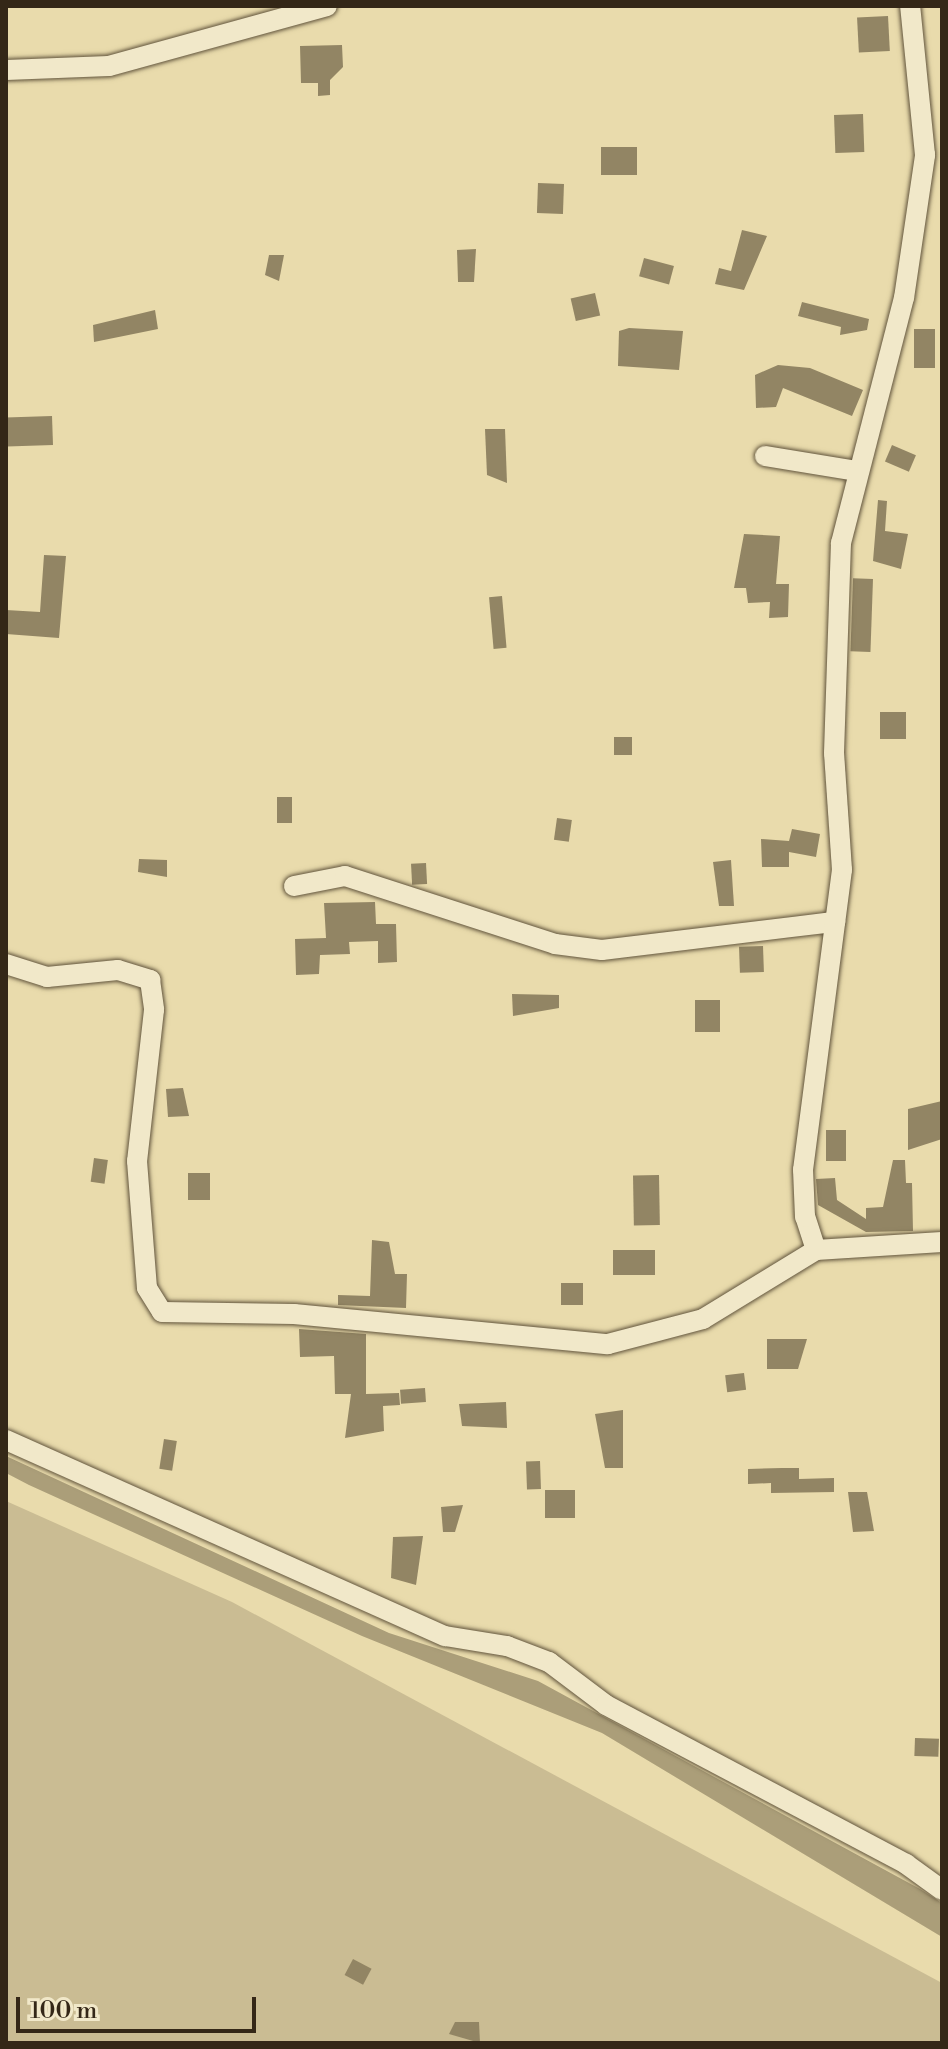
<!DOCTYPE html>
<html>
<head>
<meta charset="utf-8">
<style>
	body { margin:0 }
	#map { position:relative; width:948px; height:2049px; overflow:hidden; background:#e9dbac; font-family:"Libre Bodoni",serif }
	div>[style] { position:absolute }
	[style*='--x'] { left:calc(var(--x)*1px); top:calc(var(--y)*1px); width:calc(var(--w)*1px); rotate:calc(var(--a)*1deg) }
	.green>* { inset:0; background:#cabc93 }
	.water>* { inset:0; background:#ab9e79 }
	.building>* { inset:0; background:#928564; transform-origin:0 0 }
	.roads { filter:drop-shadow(0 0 2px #61543c) drop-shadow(0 0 2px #61543c) }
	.minor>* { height:20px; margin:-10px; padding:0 10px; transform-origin:10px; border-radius:10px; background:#f1e8c9 }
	span { translate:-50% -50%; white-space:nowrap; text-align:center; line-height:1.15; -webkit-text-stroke:8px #f1e8c9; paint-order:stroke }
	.frame { position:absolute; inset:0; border:8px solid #342717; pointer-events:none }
	.scale { position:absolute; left:16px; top:1997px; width:240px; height:36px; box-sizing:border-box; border:4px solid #342717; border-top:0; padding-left:10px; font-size:24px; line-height:28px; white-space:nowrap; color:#342717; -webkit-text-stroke:6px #f1e8c9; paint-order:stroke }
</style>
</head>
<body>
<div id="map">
	<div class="green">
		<div style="clip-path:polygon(6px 1501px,232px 1602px,942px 1983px,942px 2043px,6px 2043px)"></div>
	</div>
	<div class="water">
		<div style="clip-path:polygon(6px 1456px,389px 1633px,538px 1681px,920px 1889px,942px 1903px,942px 1937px,602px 1733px,362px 1636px,29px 1485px,6px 1473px)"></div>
	</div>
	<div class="building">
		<div style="left:888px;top:16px;width:35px;height:31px;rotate:87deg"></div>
		<div style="clip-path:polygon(342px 45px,343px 67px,330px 80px,330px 95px,318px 96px,318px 83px,301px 83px,300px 46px)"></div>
		<div style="left:863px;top:114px;width:38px;height:29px;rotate:88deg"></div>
		<div style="left:601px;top:147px;width:36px;height:28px"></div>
		<div style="left:538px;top:183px;width:26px;height:30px;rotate:2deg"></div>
		<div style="clip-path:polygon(742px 230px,767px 236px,744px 290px,715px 284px,719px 268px,731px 271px)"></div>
		<div style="clip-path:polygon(476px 249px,474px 282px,458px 282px,457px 250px)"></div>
		<div style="clip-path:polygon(269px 255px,284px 255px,279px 281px,265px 275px)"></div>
		<div style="left:644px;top:258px;width:31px;height:19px;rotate:15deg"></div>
		<div style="left:595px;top:293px;width:23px;height:25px;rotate:77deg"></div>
		<div style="clip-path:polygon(802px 302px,869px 319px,867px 330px,840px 335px,841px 327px,798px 316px)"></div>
		<div style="clip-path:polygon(155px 310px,158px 329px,94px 342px,93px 325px)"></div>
		<div style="clip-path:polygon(629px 328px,683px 331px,679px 370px,618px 366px,619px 331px)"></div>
		<div style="left:914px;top:329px;width:21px;height:39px"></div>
		<div style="clip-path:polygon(778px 365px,810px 368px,863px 390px,852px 416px,783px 388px,776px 407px,756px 408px,755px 375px)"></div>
		<div style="left:52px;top:416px;width:29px;height:46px;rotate:88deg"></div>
		<div style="clip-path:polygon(485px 429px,505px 429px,507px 483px,487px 475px)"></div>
		<div style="left:892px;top:445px;width:26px;height:18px;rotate:23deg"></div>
		<div style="clip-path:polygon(878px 500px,887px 501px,885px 531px,908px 534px,901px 569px,873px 561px)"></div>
		<div style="clip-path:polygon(744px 534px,780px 536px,776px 584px,789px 584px,788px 617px,769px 618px,770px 602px,748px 603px,746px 588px,734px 588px)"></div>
		<div style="clip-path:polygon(44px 555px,66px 556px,59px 638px,6px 634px,6px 610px,40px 612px)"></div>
		<div style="left:873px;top:579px;width:73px;height:20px;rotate:92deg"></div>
		<div style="left:502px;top:596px;width:52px;height:13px;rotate:85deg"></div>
		<div style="left:880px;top:712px;width:26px;height:27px"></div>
		<div style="left:614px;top:737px;width:18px;height:18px"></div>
		<div style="left:277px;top:797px;width:15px;height:26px"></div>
		<div style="left:557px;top:818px;width:15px;height:22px;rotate:8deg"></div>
		<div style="clip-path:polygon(792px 829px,820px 834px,816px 857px,789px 852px,789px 867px,762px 867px,761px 839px,789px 841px)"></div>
		<div style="clip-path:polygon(139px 859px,167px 860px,167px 877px,138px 872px)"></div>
		<div style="clip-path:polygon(731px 860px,734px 906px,719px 906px,713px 862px)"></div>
		<div style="left:426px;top:863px;width:21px;height:15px;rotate:87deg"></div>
		<div style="clip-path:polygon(375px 902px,376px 924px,396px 924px,397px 962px,378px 963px,378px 941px,349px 942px,350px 954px,320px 955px,319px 974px,296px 975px,295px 939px,326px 938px,324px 903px)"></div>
		<div style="left:763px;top:946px;width:26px;height:24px;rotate:88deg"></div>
		<div style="clip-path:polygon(512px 994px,559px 995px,559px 1008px,513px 1016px)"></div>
		<div style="left:695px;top:1000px;width:25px;height:32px"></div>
		<div style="clip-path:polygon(183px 1088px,189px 1116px,168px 1117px,166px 1089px)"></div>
		<div style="clip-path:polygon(942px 1101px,942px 1139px,908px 1150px,908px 1109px)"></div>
		<div style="left:826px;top:1130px;width:20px;height:31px"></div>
		<div style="left:94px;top:1158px;width:14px;height:24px;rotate:8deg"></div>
		<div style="clip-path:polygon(893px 1160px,905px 1160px,906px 1183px,912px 1183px,913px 1231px,866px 1232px,818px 1205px,816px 1179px,835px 1178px,837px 1200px,866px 1219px,866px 1208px,883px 1207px)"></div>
		<div style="left:188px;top:1173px;width:22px;height:27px"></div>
		<div style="left:659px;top:1175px;width:50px;height:26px;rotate:89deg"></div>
		<div style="clip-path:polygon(372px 1240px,389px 1242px,395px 1274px,407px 1274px,406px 1308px,338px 1305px,338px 1295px,370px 1296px)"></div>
		<div style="left:655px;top:1250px;width:25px;height:42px;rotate:90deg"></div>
		<div style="left:561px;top:1283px;width:22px;height:22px"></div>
		<div style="clip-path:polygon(299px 1329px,366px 1334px,366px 1394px,399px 1393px,400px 1405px,383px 1406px,384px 1431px,345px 1438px,351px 1394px,335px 1394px,334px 1356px,300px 1357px)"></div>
		<div style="clip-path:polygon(767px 1339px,807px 1339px,798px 1369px,767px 1369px)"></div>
		<div style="left:744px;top:1373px;width:17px;height:19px;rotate:83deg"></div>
		<div style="left:425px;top:1388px;width:14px;height:25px;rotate:86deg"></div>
		<div style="clip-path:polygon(506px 1402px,507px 1428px,462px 1426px,459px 1404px)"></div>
		<div style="clip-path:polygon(623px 1410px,623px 1468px,605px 1468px,595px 1414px)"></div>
		<div style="left:164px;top:1439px;width:13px;height:30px;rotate:9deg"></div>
		<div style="left:540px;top:1461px;width:28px;height:14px;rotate:88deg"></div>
		<div style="clip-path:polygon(782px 1468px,799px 1468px,799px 1479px,834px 1478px,834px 1492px,771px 1493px,771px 1483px,748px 1484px,748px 1469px)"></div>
		<div style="left:545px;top:1490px;width:30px;height:28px"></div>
		<div style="clip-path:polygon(848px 1492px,867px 1492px,874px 1531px,853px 1532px)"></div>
		<div style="clip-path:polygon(463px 1505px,455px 1532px,443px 1532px,441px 1507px)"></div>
		<div style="clip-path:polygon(423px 1536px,416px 1585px,391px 1578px,393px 1537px)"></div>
		<div style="left:915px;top:1738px;width:24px;height:18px;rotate:2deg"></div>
		<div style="left:353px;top:1959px;width:21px;height:18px;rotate:28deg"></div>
		<div style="clip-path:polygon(455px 2022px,479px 2022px,480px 2043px,449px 2034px)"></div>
	</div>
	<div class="roads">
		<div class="minor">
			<div style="--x:6;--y:70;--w:103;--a:-2.2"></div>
			<div style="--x:109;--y:66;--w:226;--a:-15.4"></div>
			<div style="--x:765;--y:456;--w:93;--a:9.3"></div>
			<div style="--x:294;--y:886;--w:52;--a:-11.1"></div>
			<div style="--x:345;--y:876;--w:221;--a:17.9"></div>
			<div style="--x:555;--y:944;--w:47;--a:7.3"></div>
			<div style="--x:602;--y:950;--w:235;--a:-6.9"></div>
			<div style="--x:6;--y:964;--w:43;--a:17.6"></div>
			<div style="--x:47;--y:977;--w:71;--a:-5.6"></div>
			<div style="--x:118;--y:970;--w:34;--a:17"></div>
			<div style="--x:150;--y:980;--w:30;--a:82"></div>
			<div style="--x:154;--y:1010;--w:152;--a:96.4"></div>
			<div style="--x:137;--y:1161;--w:127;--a:85.5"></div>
			<div style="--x:147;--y:1288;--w:28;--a:58"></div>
			<div style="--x:162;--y:1312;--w:132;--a:0.9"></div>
			<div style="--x:294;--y:1314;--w:315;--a:5.5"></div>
			<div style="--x:608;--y:1344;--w:98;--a:-14.7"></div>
			<div style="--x:703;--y:1319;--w:132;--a:-31.4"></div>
			<div style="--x:816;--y:1250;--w:126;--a:-3.6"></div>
			<div style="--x:816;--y:1250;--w:35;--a:-108"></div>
			<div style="--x:805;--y:1217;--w:47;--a:-92.4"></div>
			<div style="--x:803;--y:1170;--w:303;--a:-82.6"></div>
			<div style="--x:842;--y:870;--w:117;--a:-93.9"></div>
			<div style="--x:834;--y:753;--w:210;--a:-88.1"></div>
			<div style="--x:841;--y:543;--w:253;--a:-75.6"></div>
			<div style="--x:904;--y:298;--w:145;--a:-81.6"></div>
			<div style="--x:925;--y:155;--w:150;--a:-95.7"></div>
			<div style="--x:6;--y:1440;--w:481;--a:24.1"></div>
			<div style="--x:445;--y:1636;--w:63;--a:9.2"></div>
			<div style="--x:507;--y:1646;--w:45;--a:20.9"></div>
			<div style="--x:549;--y:1662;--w:71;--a:37"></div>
			<div style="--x:606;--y:1705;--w:340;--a:27.9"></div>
			<div style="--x:906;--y:1864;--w:44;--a:35.8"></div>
		</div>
	</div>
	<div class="frame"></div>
	<div class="scale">100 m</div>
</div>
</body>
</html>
